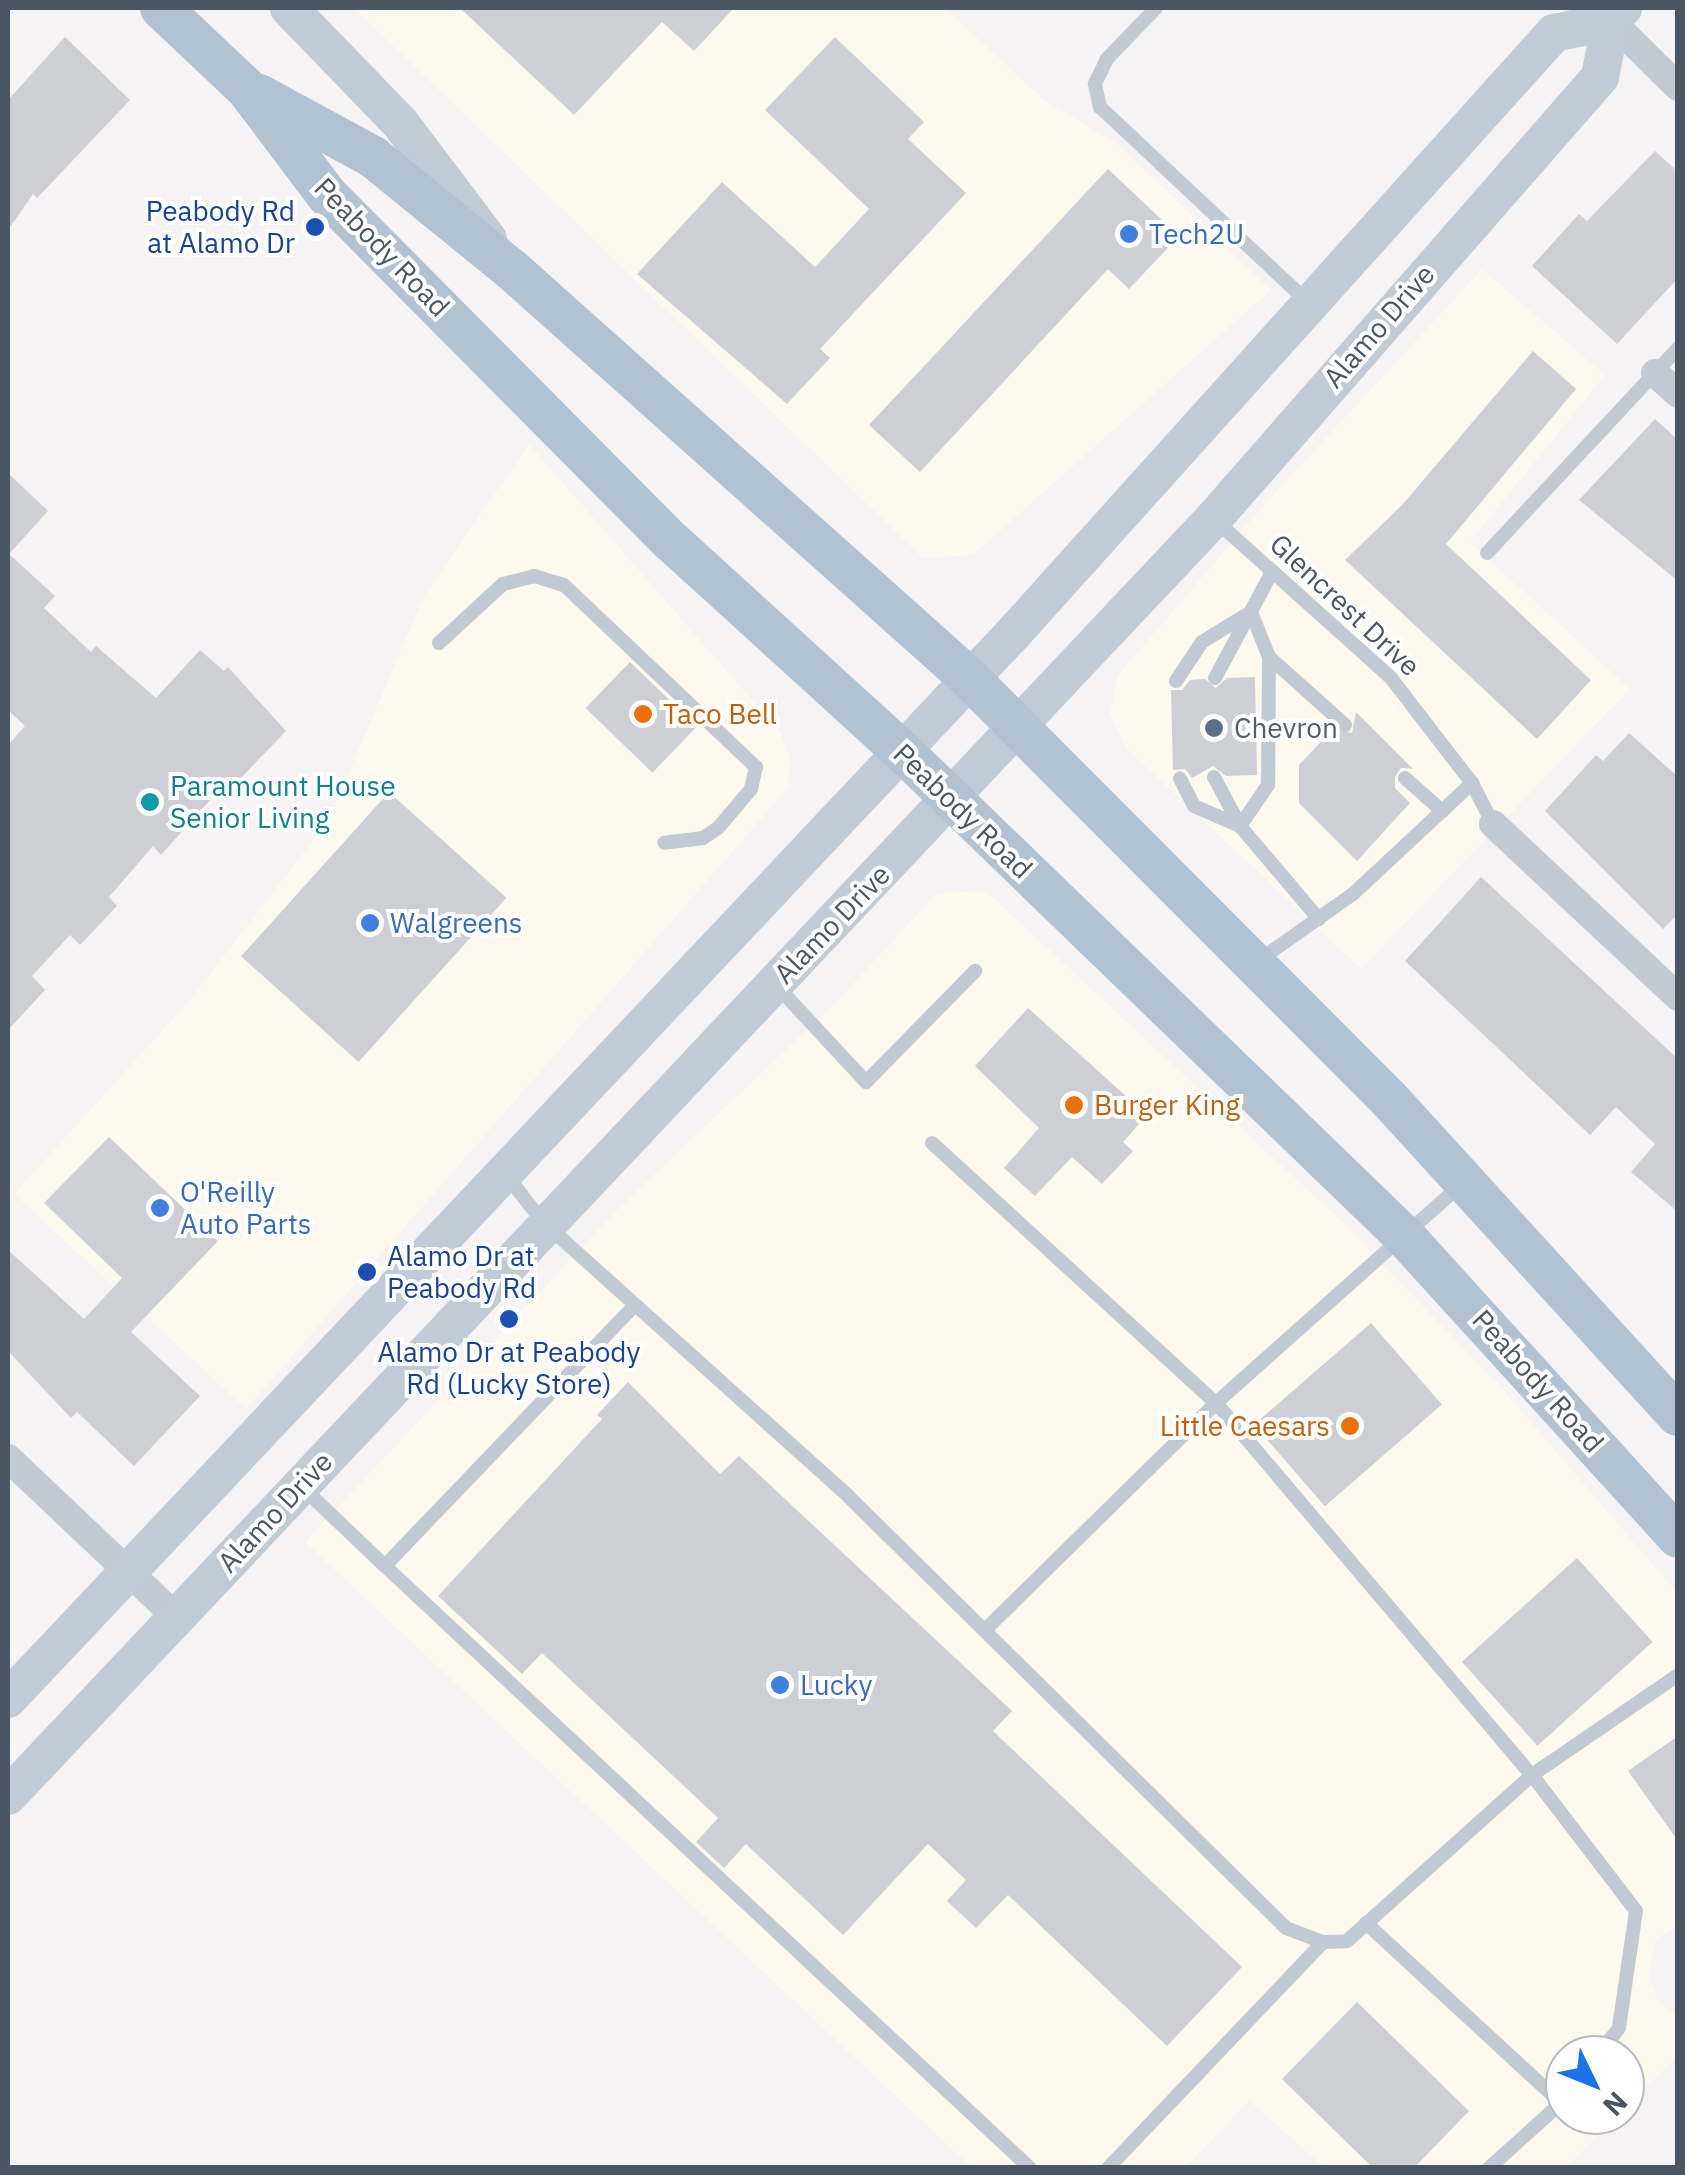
<!DOCTYPE html>
<html>
<head>
<meta charset="utf-8">
<style>
	body { margin:0 }
	#map { position:relative; width:1685px; height:2175px; overflow:hidden; background:#f5f3f3; font-family:"IBM Plex Sans",sans-serif }
	div>[style] { position:absolute }
	[style*='--x'] { left:calc(var(--x)*1px); top:calc(var(--y)*1px); width:calc(var(--w)*1px); rotate:calc(var(--a)*1deg) }
	.commercial>* { inset:0; background:#fdf9ef }
	.building>* { inset:0; background:#cdcfd5; transform-origin:0 0 }
	.service>* { height:14px; margin:-7px; padding:0 7px; transform-origin:7px; border-radius:7px; background:#c1cad2 }
	.minor>* { height:28px; margin:-14px; padding:0 14px; transform-origin:14px; border-radius:14px; background:#c1cad2 }
	.secondary>* { height:38px; margin:-19px; padding:0 19px; transform-origin:19px; border-radius:19px; background:#c1cbd6 }
	.primary>* { height:42px; margin:-21px; padding:0 21px; transform-origin:21px; border-radius:21px; background:#b3c2d1 }
	.dots>* { width:28px; height:28px; translate:-50% -50%; box-sizing:border-box; border:5px solid #fff; border-radius:50% }
	span { translate:-50% -50%; white-space:nowrap; text-align:center; line-height:1.15; -webkit-text-stroke:8px #fff; paint-order:stroke }
	.transit-label { font-size:28px; color:#164399 }
	.right { translate:-100% -50%; text-align:right }
	.left { translate:0 -50%; text-align:left }
	.shop-label { font-size:28px; color:#366cbe }
	.street-label { font-size:28px; color:#4a5661 }
	.food-label { font-size:28px; color:#c56008 }
	.service-label { font-size:28px; color:#4e5e75 }
	.culture-label { font-size:28px; color:#0d838f }
	.frame { position:absolute; inset:0; border:10px solid #4a5661; pointer-events:none }
	.north { position:absolute; left:1545px; top:2035px; width:100px; height:100px; box-sizing:border-box; background:#fff; border:2px solid #b7bbc0; border-radius:50%; rotate:133deg; font-size:28px; font-weight:700; line-height:40px; text-align:center; color:#4a5661 }
	.north::after { content:''; display:block; margin:auto; width:35px; height:45px; background:#1a73e8; clip-path:polygon(50% 0,100% 100%,50% 72%,0 100%) }
</style>
</head>
<body>
<div id="map">
	<div class="commercial">
		<div style="clip-path:polygon(354px 8px,945px 8px,1043px 99px,1116px 143px,1271px 290px,973px 555px,923px 558px)"></div>
		<div style="clip-path:polygon(1482px 269px,1605px 375px,1470px 542px,1630px 689px,1361px 969px,1127px 749px,1110px 714px,1118px 675px,1263px 506px)"></div>
		<div style="clip-path:polygon(529px 444px,780px 732px,790px 758px,788px 788px,246px 1409px,14px 1194px,188px 1002px,328px 821px,424px 596px)"></div>
		<div style="clip-path:polygon(986px 891px,1338px 1218px,1500px 1386px,1677px 1593px,1677px 1925px,1656px 1940px,1648px 1975px,1658px 2001px,1677px 2016px,1677px 2056px,1625px 2109px,1625px 2055px,1565px 2055px,1565px 2115px,1619px 2115px,1567px 2167px,1324px 2167px,1249px 2101px,1186px 2167px,971px 2167px,305px 1542px,618px 1209px,840px 998px,937px 893px)"></div>
	</div>
	<div class="building">
		<div style="clip-path:polygon(460px 8px,734px 8px,694px 51px,662px 22px,574px 115px)"></div>
		<div style="clip-path:polygon(65px 37px,130px 100px,37px 198px,33px 194px,8px 230px,8px 100px)"></div>
		<div style="clip-path:polygon(835px 37px,924px 122px,908px 139px,966px 193px,820px 349px,830px 358px,787px 404px,637px 274px,722px 182px,815px 267px,869px 209px,765px 110px)"></div>
		<div style="clip-path:polygon(1655px 151px,1678px 172px,1678px 278px,1617px 344px,1532px 266px,1579px 214px,1587px 221px)"></div>
		<div style="clip-path:polygon(1108px 169px,1179px 236px,1129px 289px,1108px 269px,920px 472px,869px 425px)"></div>
		<div style="clip-path:polygon(1533px 351px,1576px 389px,1446px 544px,1591px 680px,1537px 739px,1345px 560px,1403px 504px)"></div>
		<div style="clip-path:polygon(1655px 419px,1678px 440px,1678px 581px,1579px 500px)"></div>
		<div style="clip-path:polygon(8px 473px,48px 511px,9px 554px,55px 596px,44px 608px,91px 652px,96px 646px,156px 698px,200px 650px,224px 671px,228px 667px,286px 731px,233px 786px,227px 781px,161px 855px,153px 846px,109px 897px,117px 906px,80px 945px,70px 935px,32px 976px,45px 990px,8px 1030px,8px 745px,25px 726px,8px 710px)"></div>
		<div style="left:630px;top:662px;width:93px;height:64px;rotate:44deg"></div>
		<div style="clip-path:polygon(1255px 677px,1257px 775px,1226px 776px,1213px 766px,1192px 778px,1185px 769px,1173px 770px,1171px 690px,1182px 690px,1190px 680px,1205px 679px,1216px 688px,1227px 678px)"></div>
		<div style="clip-path:polygon(1356px 712px,1413px 769px,1401px 768px,1395px 777px,1395px 788px,1410px 803px,1357px 861px,1299px 803px,1299px 765px,1333px 729px,1352px 733px)"></div>
		<div style="clip-path:polygon(1629px 733px,1678px 777px,1678px 914px,1663px 929px,1545px 811px,1596px 755px,1603px 761px)"></div>
		<div style="left:389px;top:792px;width:158px;height:221px;rotate:42deg"></div>
		<div style="clip-path:polygon(1481px 877px,1678px 1059px,1678px 1212px,1631px 1172px,1655px 1144px,1616px 1107px,1590px 1135px,1405px 961px)"></div>
		<div style="clip-path:polygon(1028px 1008px,1147px 1115px,1123px 1142px,1133px 1151px,1102px 1184px,1072px 1157px,1035px 1196px,1004px 1168px,1039px 1128px,975px 1066px)"></div>
		<div style="clip-path:polygon(109px 1137px,218px 1241px,131px 1332px,200px 1396px,134px 1466px,77px 1412px,71px 1418px,8px 1351px,8px 1250px,84px 1319px,122px 1278px,44px 1203px)"></div>
		<div style="left:1371px;top:1323px;width:108px;height:155px;rotate:49deg"></div>
		<div style="clip-path:polygon(628px 1382px,720px 1474px,739px 1456px,1012px 1711px,993px 1731px,1242px 1967px,1167px 2046px,1008px 1895px,976px 1928px,947px 1901px,966px 1880px,928px 1844px,843px 1935px,746px 1844px,724px 1868px,696px 1842px,718px 1818px,542px 1653px,522px 1674px,438px 1596px,602px 1419px,597px 1415px)"></div>
		<div style="left:1577px;top:1558px;width:113px;height:155px;rotate:48deg"></div>
		<div style="clip-path:polygon(1678px 1736px,1678px 1841px,1628px 1771px)"></div>
		<div style="clip-path:polygon(1357px 2002px,1469px 2111px,1414px 2168px,1373px 2168px,1282px 2079px)"></div>
	</div>
	<div class="service">
		<div style="--x:1156;--y:8;--w:71;--a:133.9"></div>
		<div style="--x:1107;--y:59;--w:28;--a:116"></div>
		<div style="--x:1095;--y:84;--w:24;--a:78"></div>
		<div style="--x:1100;--y:107;--w:287;--a:43.2"></div>
		<div style="--x:1214;--y:519;--w:238;--a:41.9"></div>
		<div style="--x:1391;--y:678;--w:133;--a:52.4"></div>
		<div style="--x:1472;--y:783;--w:46;--a:62.9"></div>
		<div style="--x:1487;--y:553;--w:280;--a:-47"></div>
		<div style="--x:439;--y:643;--w:87;--a:-42.7"></div>
		<div style="--x:503;--y:584;--w:32;--a:-14"></div>
		<div style="--x:534;--y:576;--w:31;--a:17"></div>
		<div style="--x:564;--y:585;--w:265;--a:43.5"></div>
		<div style="--x:756;--y:767;--w:23;--a:103"></div>
		<div style="--x:751;--y:789;--w:51;--a:130.2"></div>
		<div style="--x:718;--y:828;--w:18;--a:146"></div>
		<div style="--x:703;--y:838;--w:39;--a:173"></div>
		<div style="--x:1269;--y:657;--w:102;--a:41.8"></div>
		<div style="--x:1215;--y:678;--w:120;--a:-61.7"></div>
		<div style="--x:1176;--y:681;--w:47;--a:-56.3"></div>
		<div style="--x:1202;--y:642;--w:57;--a:-31.5"></div>
		<div style="--x:1251;--y:612;--w:48;--a:68.2"></div>
		<div style="--x:1269;--y:657;--w:128;--a:90.4"></div>
		<div style="--x:1268;--y:785;--w:50;--a:124.3"></div>
		<div style="--x:1240;--y:826;--w:50;--a:-156.5"></div>
		<div style="--x:1194;--y:806;--w:31;--a:-117"></div>
		<div style="--x:1214;--y:777;--w:55;--a:62"></div>
		<div style="--x:1240;--y:826;--w:122;--a:49.7"></div>
		<div style="--x:1405;--y:778;--w:50;--a:41.7"></div>
		<div style="--x:1258;--y:961;--w:116;--a:-35.2"></div>
		<div style="--x:1353;--y:894;--w:163;--a:-43"></div>
		<div style="--x:775;--y:984;--w:134;--a:47.1"></div>
		<div style="--x:866;--y:1082;--w:156;--a:-45.5"></div>
		<div style="--x:932;--y:1143;--w:385;--a:42.5"></div>
		<div style="--x:1216;--y:1403;--w:488;--a:49.7"></div>
		<div style="--x:1532;--y:1775;--w:171;--a:52.6"></div>
		<div style="--x:1636;--y:1911;--w:118;--a:98.3"></div>
		<div style="--x:1619;--y:2028;--w:34;--a:128"></div>
		<div style="--x:507;--y:1176;--w:58;--a:52"></div>
		<div style="--x:543;--y:1222;--w:411;--a:41.9"></div>
		<div style="--x:849;--y:1497;--w:614;--a:44.6"></div>
		<div style="--x:1286;--y:1928;--w:40;--a:21"></div>
		<div style="--x:1323;--y:1942;--w:24;--a:-2"></div>
		<div style="--x:1347;--y:1941;--w:249;--a:-41.9"></div>
		<div style="--x:1532;--y:1775;--w:177;--a:-34.4"></div>
		<div style="--x:635;--y:1305;--w:361;--a:133.8"></div>
		<div style="--x:385;--y:1566;--w:882;--a:43.03"></div>
		<div style="--x:302;--y:1487;--w:115;--a:43.6"></div>
		<div style="--x:985;--y:1630;--w:324;--a:-44.5"></div>
		<div style="--x:1216;--y:1403;--w:328;--a:-41.7"></div>
		<div style="--x:1366;--y:1923;--w:265;--a:42.7"></div>
		<div style="--x:1561;--y:2103;--w:97;--a:137.9"></div>
		<div style="--x:1108;--y:2168;--w:312;--a:-46.4"></div>
	</div>
	<div class="minor">
		<div style="--x:1611;--y:21;--w:94;--a:44.6"></div>
		<div style="--x:1655;--y:373;--w:31;--a:42"></div>
		<div style="--x:1493;--y:824;--w:253;--a:43.1"></div>
		<div style="--x:8;--y:1458;--w:233;--a:43.4"></div>
	</div>
	<div class="secondary">
		<div style="--x:289;--y:8;--w:161;--a:46"></div>
		<div style="--x:401;--y:124;--w:144;--a:52.9"></div>
		<div style="--x:8;--y:1699;--w:1460;--a:-46.67"></div>
		<div style="--x:1010;--y:637;--w:813;--a:-47.99"></div>
		<div style="--x:1554;--y:33;--w:58;--a:-11.9"></div>
		<div style="--x:8;--y:1796;--w:1757;--a:-46.66"></div>
		<div style="--x:1214;--y:518;--w:586;--a:-48.8"></div>
		<div style="--x:1600;--y:77;--w:57;--a:-78.9"></div>
		<div style="--x:1611;--y:21;--w:18;--a:-47"></div>
	</div>
	<div class="primary">
		<div style="--x:161;--y:8;--w:118;--a:43.3"></div>
		<div style="--x:247;--y:89;--w:133;--a:53"></div>
		<div style="--x:327;--y:195;--w:489;--a:45.2"></div>
		<div style="--x:672;--y:542;--w:312;--a:42.3"></div>
		<div style="--x:903;--y:752;--w:699;--a:44.02"></div>
		<div style="--x:1406;--y:1238;--w:404;--a:47.7"></div>
		<div style="--x:259;--y:95;--w:130;--a:28.5"></div>
		<div style="--x:373;--y:157;--w:178;--a:39.1"></div>
		<div style="--x:511;--y:269;--w:615;--a:41.77"></div>
		<div style="--x:970;--y:679;--w:593;--a:45.07"></div>
		<div style="--x:1389;--y:1099;--w:428;--a:47.6"></div>
	</div>
	<div class="dots">
		<div style="left:315px;top:227px;background:#1a4fb4"></div>
		<div style="left:1129px;top:234px;background:#3f7fe0"></div>
		<div style="left:643px;top:714px;background:#e8710a"></div>
		<div style="left:1214px;top:728px;background:#5c6f8a"></div>
		<div style="left:150px;top:802px;background:#0f9aa8"></div>
		<div style="left:370px;top:923px;background:#3f7fe0"></div>
		<div style="left:1074px;top:1105px;background:#e8710a"></div>
		<div style="left:160px;top:1208px;background:#3f7fe0"></div>
		<div style="left:367px;top:1272px;background:#1a4fb4"></div>
		<div style="left:509px;top:1319px;background:#1a4fb4"></div>
		<div style="left:1350px;top:1426px;background:#e8710a"></div>
		<div style="left:780px;top:1685px;background:#3f7fe0"></div>
	</div>
	<div class="transit-label">
		<span class="right" style="left:295px;top:227px">Peabody Rd<br>at Alamo Dr</span>
		<span class="left" style="left:387px;top:1272px">Alamo Dr at<br>Peabody Rd</span>
		<span style="left:509px;top:1368px">Alamo Dr at Peabody<br>Rd (Lucky Store)</span>
	</div>
	<div class="shop-label">
		<span class="left" style="left:1149px;top:234px">Tech2U</span>
		<span class="left" style="left:390px;top:923px">Walgreens</span>
		<span class="left" style="left:180px;top:1208px">O'Reilly<br>Auto Parts</span>
		<span class="left" style="left:800px;top:1685px">Lucky</span>
	</div>
	<div class="street-label">
		<span style="left:382px;top:247px;rotate:46deg">Peabody Road</span>
		<span style="left:1379px;top:326px;rotate:-49deg">Alamo Drive</span>
		<span style="left:1345px;top:605px;rotate:43deg">Glencrest Drive</span>
		<span style="left:963px;top:811px;rotate:44deg">Peabody Road</span>
		<span style="left:832px;top:924px;rotate:-46deg">Alamo Drive</span>
		<span style="left:1538px;top:1381px;rotate:48deg">Peabody Road</span>
		<span style="left:275px;top:1512px;rotate:-47deg">Alamo Drive</span>
	</div>
	<div class="food-label">
		<span class="left" style="left:663px;top:714px">Taco Bell</span>
		<span class="left" style="left:1094px;top:1105px">Burger King</span>
		<span class="right" style="left:1330px;top:1426px">Little Caesars</span>
	</div>
	<div class="service-label">
		<span class="left" style="left:1234px;top:728px">Chevron</span>
	</div>
	<div class="culture-label">
		<span class="left" style="left:170px;top:802px">Paramount House<br>Senior Living</span>
	</div>
	<div class="frame"></div>
	<div class="north">N</div>
</div>
</body>
</html>
